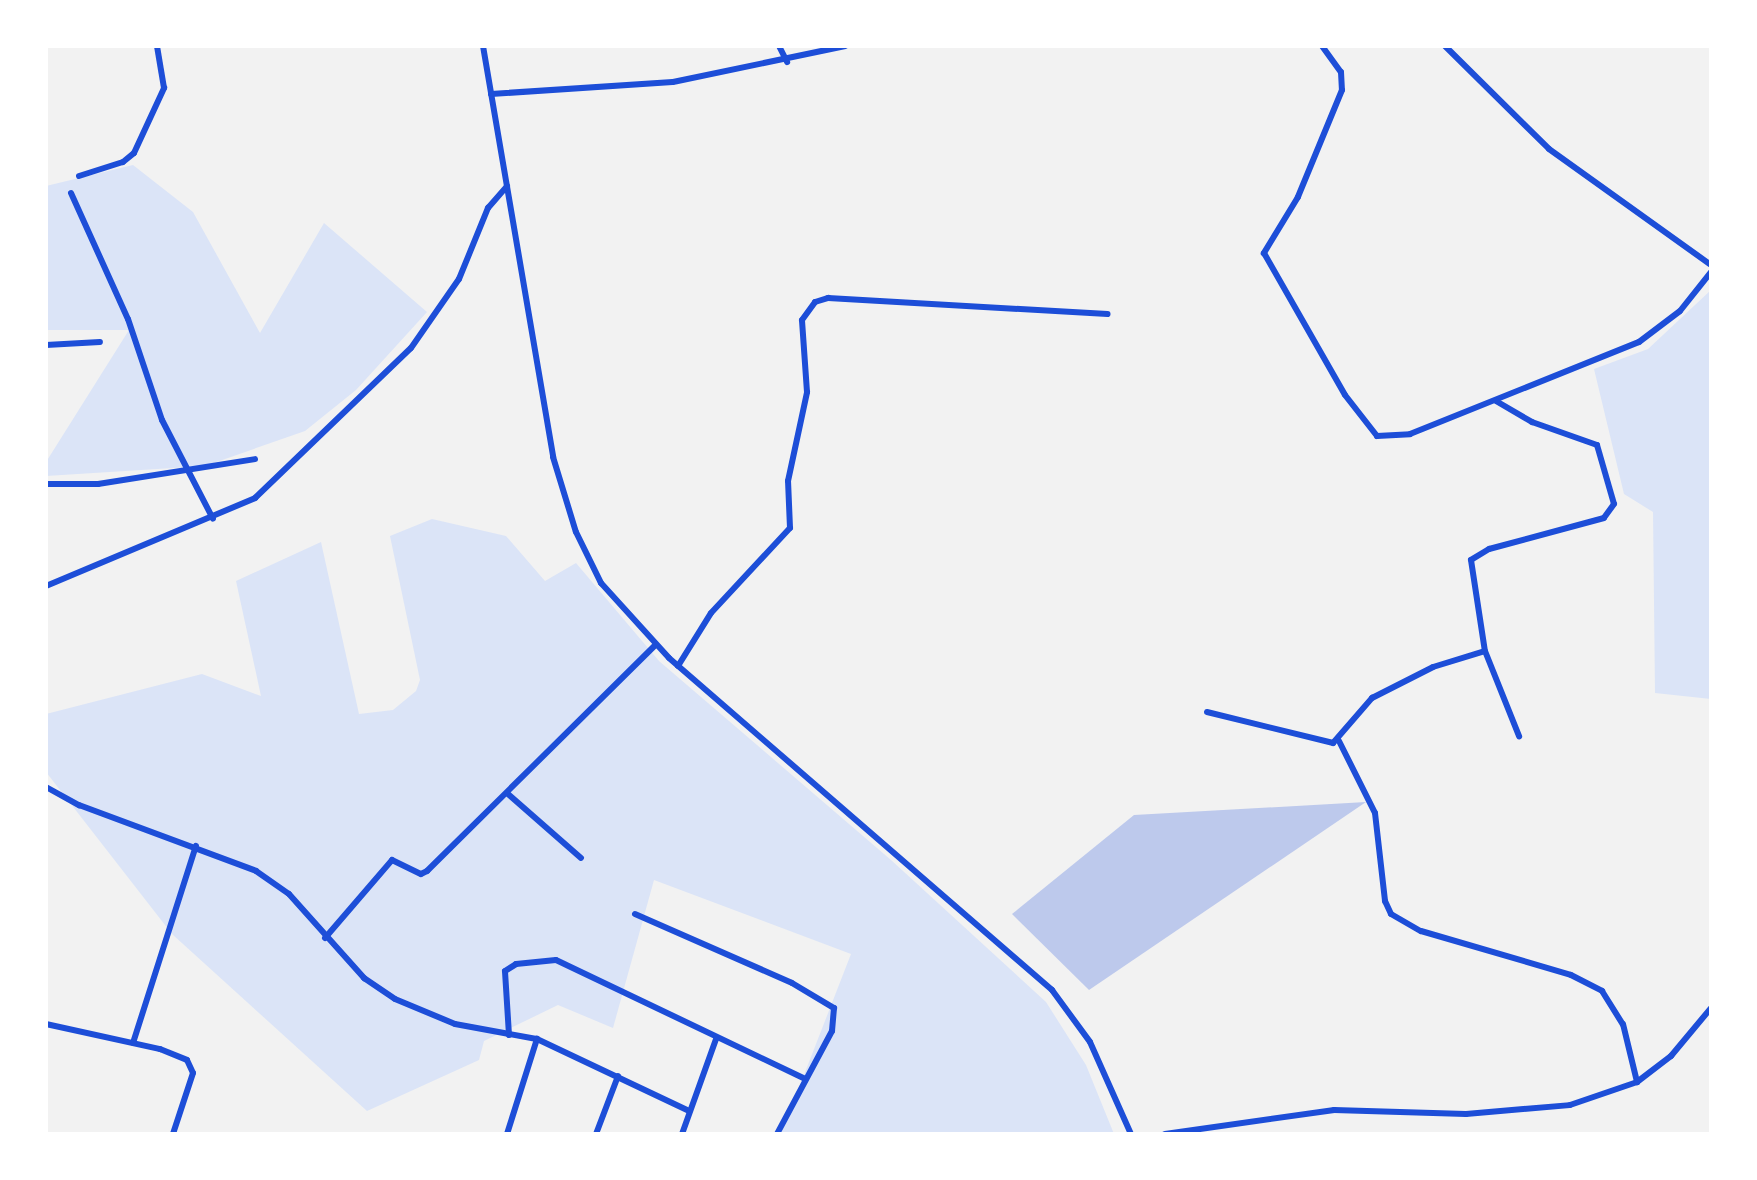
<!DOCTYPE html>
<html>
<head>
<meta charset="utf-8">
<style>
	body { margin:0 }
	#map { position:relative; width:1757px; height:1180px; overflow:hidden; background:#f2f2f2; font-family:Mulish,sans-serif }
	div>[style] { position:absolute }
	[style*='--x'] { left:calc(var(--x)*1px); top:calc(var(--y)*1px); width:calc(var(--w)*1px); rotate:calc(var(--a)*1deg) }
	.green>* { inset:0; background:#dbe4f7 }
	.building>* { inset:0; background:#bdc9ec }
	.minor>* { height:6px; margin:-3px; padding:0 3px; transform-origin:3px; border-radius:3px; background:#1d4ed8 }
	span { translate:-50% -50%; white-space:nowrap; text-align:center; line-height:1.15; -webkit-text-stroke:6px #fff; paint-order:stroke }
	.frame { position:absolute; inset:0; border:48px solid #fff; pointer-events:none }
</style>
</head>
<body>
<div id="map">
	<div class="green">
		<div style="clip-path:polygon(133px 165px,193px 212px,260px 333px,324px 223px,427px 312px,356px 390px,305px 431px,205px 466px,46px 476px,46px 462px,129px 330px,46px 330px,46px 186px)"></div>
		<div style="clip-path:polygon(1711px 290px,1711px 699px,1655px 693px,1653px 512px,1624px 494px,1594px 369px,1648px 349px)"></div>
		<div style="clip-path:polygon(432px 519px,506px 536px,545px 581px,576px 563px,659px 661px,891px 860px,1046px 1002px,1086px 1065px,1114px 1134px,781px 1134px,851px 954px,654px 880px,613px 1028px,558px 1005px,484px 1041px,479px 1060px,367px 1111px,172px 934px,46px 772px,46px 714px,202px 674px,261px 696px,236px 581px,321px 542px,359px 714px,393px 710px,416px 691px,420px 680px,390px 536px)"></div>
	</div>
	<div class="building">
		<div style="clip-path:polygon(1366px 802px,1089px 990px,1012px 914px,1134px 815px)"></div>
	</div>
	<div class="minor">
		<div style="--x:483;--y:46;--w:417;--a:80.3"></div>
		<div style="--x:553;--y:457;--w:78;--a:73"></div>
		<div style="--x:576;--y:532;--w:57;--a:63.9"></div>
		<div style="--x:601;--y:583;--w:101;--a:47.8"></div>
		<div style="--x:669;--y:658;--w:507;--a:40.92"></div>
		<div style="--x:1052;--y:990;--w:64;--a:53.8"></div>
		<div style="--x:1090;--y:1042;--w:101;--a:66"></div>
		<div style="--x:779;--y:46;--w:18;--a:63"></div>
		<div style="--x:1322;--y:46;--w:32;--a:54"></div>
		<div style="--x:1341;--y:72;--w:18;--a:87"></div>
		<div style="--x:1342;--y:90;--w:116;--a:112.4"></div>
		<div style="--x:1298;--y:197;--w:66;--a:121.3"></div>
		<div style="--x:1264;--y:253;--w:163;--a:60.3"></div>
		<div style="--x:1345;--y:395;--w:52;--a:52"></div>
		<div style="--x:1377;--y:436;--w:33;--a:-3"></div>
		<div style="--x:1410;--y:434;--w:247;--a:-21.9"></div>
		<div style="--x:1639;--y:342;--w:51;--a:-37.1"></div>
		<div style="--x:1680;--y:311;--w:50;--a:-51.5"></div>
		<div style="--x:1445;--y:46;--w:146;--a:44.7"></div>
		<div style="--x:1549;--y:149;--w:199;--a:35.6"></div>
		<div style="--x:491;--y:94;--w:182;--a:-3.8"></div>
		<div style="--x:673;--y:82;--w:176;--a:-11.8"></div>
		<div style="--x:79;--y:176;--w:46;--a:-17.7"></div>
		<div style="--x:123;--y:162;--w:14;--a:-39"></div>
		<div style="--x:134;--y:153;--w:72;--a:-65.2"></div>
		<div style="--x:164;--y:88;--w:43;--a:-99.5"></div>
		<div style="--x:71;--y:193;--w:138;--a:65.7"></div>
		<div style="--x:128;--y:319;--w:107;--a:71.4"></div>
		<div style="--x:162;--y:420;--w:111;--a:62.7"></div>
		<div style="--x:46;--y:345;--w:54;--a:-3.2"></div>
		<div style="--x:1496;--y:401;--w:42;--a:30.3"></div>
		<div style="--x:1532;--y:422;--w:69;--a:19.5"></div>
		<div style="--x:1597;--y:445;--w:61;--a:73.9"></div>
		<div style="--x:1614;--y:504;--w:17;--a:126"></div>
		<div style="--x:1604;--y:518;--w:119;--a:164.9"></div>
		<div style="--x:1489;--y:549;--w:21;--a:149"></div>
		<div style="--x:1471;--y:560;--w:92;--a:81.3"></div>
		<div style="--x:1485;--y:651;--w:92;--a:68.2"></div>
		<div style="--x:46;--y:484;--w:52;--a:0"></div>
		<div style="--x:98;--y:484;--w:159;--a:-9"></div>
		<div style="--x:46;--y:586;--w:227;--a:-22.8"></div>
		<div style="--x:255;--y:498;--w:216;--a:-43.9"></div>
		<div style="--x:411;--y:348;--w:84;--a:-55.2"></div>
		<div style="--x:459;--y:279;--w:77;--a:-67.8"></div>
		<div style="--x:488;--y:208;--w:29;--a:-49"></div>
		<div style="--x:678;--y:666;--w:62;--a:-58.1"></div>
		<div style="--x:711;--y:613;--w:116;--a:-47.1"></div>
		<div style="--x:790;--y:528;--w:47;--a:-92.4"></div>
		<div style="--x:788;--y:481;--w:91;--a:-77.9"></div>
		<div style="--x:807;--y:392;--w:72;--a:-94"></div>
		<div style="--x:802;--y:320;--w:22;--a:-54"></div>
		<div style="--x:815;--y:302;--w:14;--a:-17"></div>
		<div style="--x:828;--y:298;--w:280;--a:3.3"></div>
		<div style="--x:1207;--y:712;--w:130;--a:13.8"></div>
		<div style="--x:1333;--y:743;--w:60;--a:-49.1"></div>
		<div style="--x:1372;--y:698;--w:68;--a:-26.9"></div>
		<div style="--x:1433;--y:667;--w:54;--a:-17.1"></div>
		<div style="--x:1339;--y:741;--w:80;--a:63.4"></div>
		<div style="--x:1375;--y:813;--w:89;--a:83.5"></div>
		<div style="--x:1385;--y:901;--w:14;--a:65"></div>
		<div style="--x:1391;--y:914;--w:34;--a:30"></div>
		<div style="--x:1421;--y:931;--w:156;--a:16.3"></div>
		<div style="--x:1571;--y:975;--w:35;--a:27"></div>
		<div style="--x:1602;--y:991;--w:39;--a:58"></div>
		<div style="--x:1623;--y:1024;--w:60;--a:76.4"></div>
		<div style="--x:46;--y:787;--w:38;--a:29"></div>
		<div style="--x:79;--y:805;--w:189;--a:20.4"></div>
		<div style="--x:256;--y:871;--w:40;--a:34.9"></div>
		<div style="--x:289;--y:894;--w:113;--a:48.2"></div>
		<div style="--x:364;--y:978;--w:37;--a:34"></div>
		<div style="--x:395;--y:999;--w:65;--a:22.6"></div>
		<div style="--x:455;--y:1024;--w:83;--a:10.4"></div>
		<div style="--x:508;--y:794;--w:97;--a:41.2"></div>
		<div style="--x:635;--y:914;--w:171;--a:23.7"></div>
		<div style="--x:792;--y:983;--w:49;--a:30.8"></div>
		<div style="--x:834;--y:1008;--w:23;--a:95"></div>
		<div style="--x:832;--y:1031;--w:117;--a:118.1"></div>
		<div style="--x:325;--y:938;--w:103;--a:-49.3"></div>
		<div style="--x:392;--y:860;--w:32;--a:26"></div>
		<div style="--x:421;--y:874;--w:7;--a:-27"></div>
		<div style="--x:427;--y:871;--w:322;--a:-44.7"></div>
		<div style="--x:46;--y:1024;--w:117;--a:12.4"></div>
		<div style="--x:160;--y:1049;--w:29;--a:22"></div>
		<div style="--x:187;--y:1060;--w:14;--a:65"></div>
		<div style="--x:193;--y:1073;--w:64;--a:108.2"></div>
		<div style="--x:509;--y:1035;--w:64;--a:-93.6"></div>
		<div style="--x:505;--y:971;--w:13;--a:-32"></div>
		<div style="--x:516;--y:964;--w:40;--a:-5.7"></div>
		<div style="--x:556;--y:960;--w:274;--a:25.5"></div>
		<div style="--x:133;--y:1043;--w:207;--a:-72.3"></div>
		<div style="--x:507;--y:1134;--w:100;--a:-72.5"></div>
		<div style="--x:537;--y:1039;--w:166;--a:25.3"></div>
		<div style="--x:596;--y:1134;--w:62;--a:-69.2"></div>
		<div style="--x:682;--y:1134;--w:101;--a:-70.3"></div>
		<div style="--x:1165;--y:1134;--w:171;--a:-8.1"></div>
		<div style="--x:1334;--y:1110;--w:132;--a:1.7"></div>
		<div style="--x:1466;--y:1114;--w:104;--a:-4.9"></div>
		<div style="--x:1570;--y:1105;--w:71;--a:-18.9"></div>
		<div style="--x:1637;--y:1082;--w:43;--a:-37.4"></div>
		<div style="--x:1671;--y:1056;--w:62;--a:-50.2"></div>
	</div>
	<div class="frame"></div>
</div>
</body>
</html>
